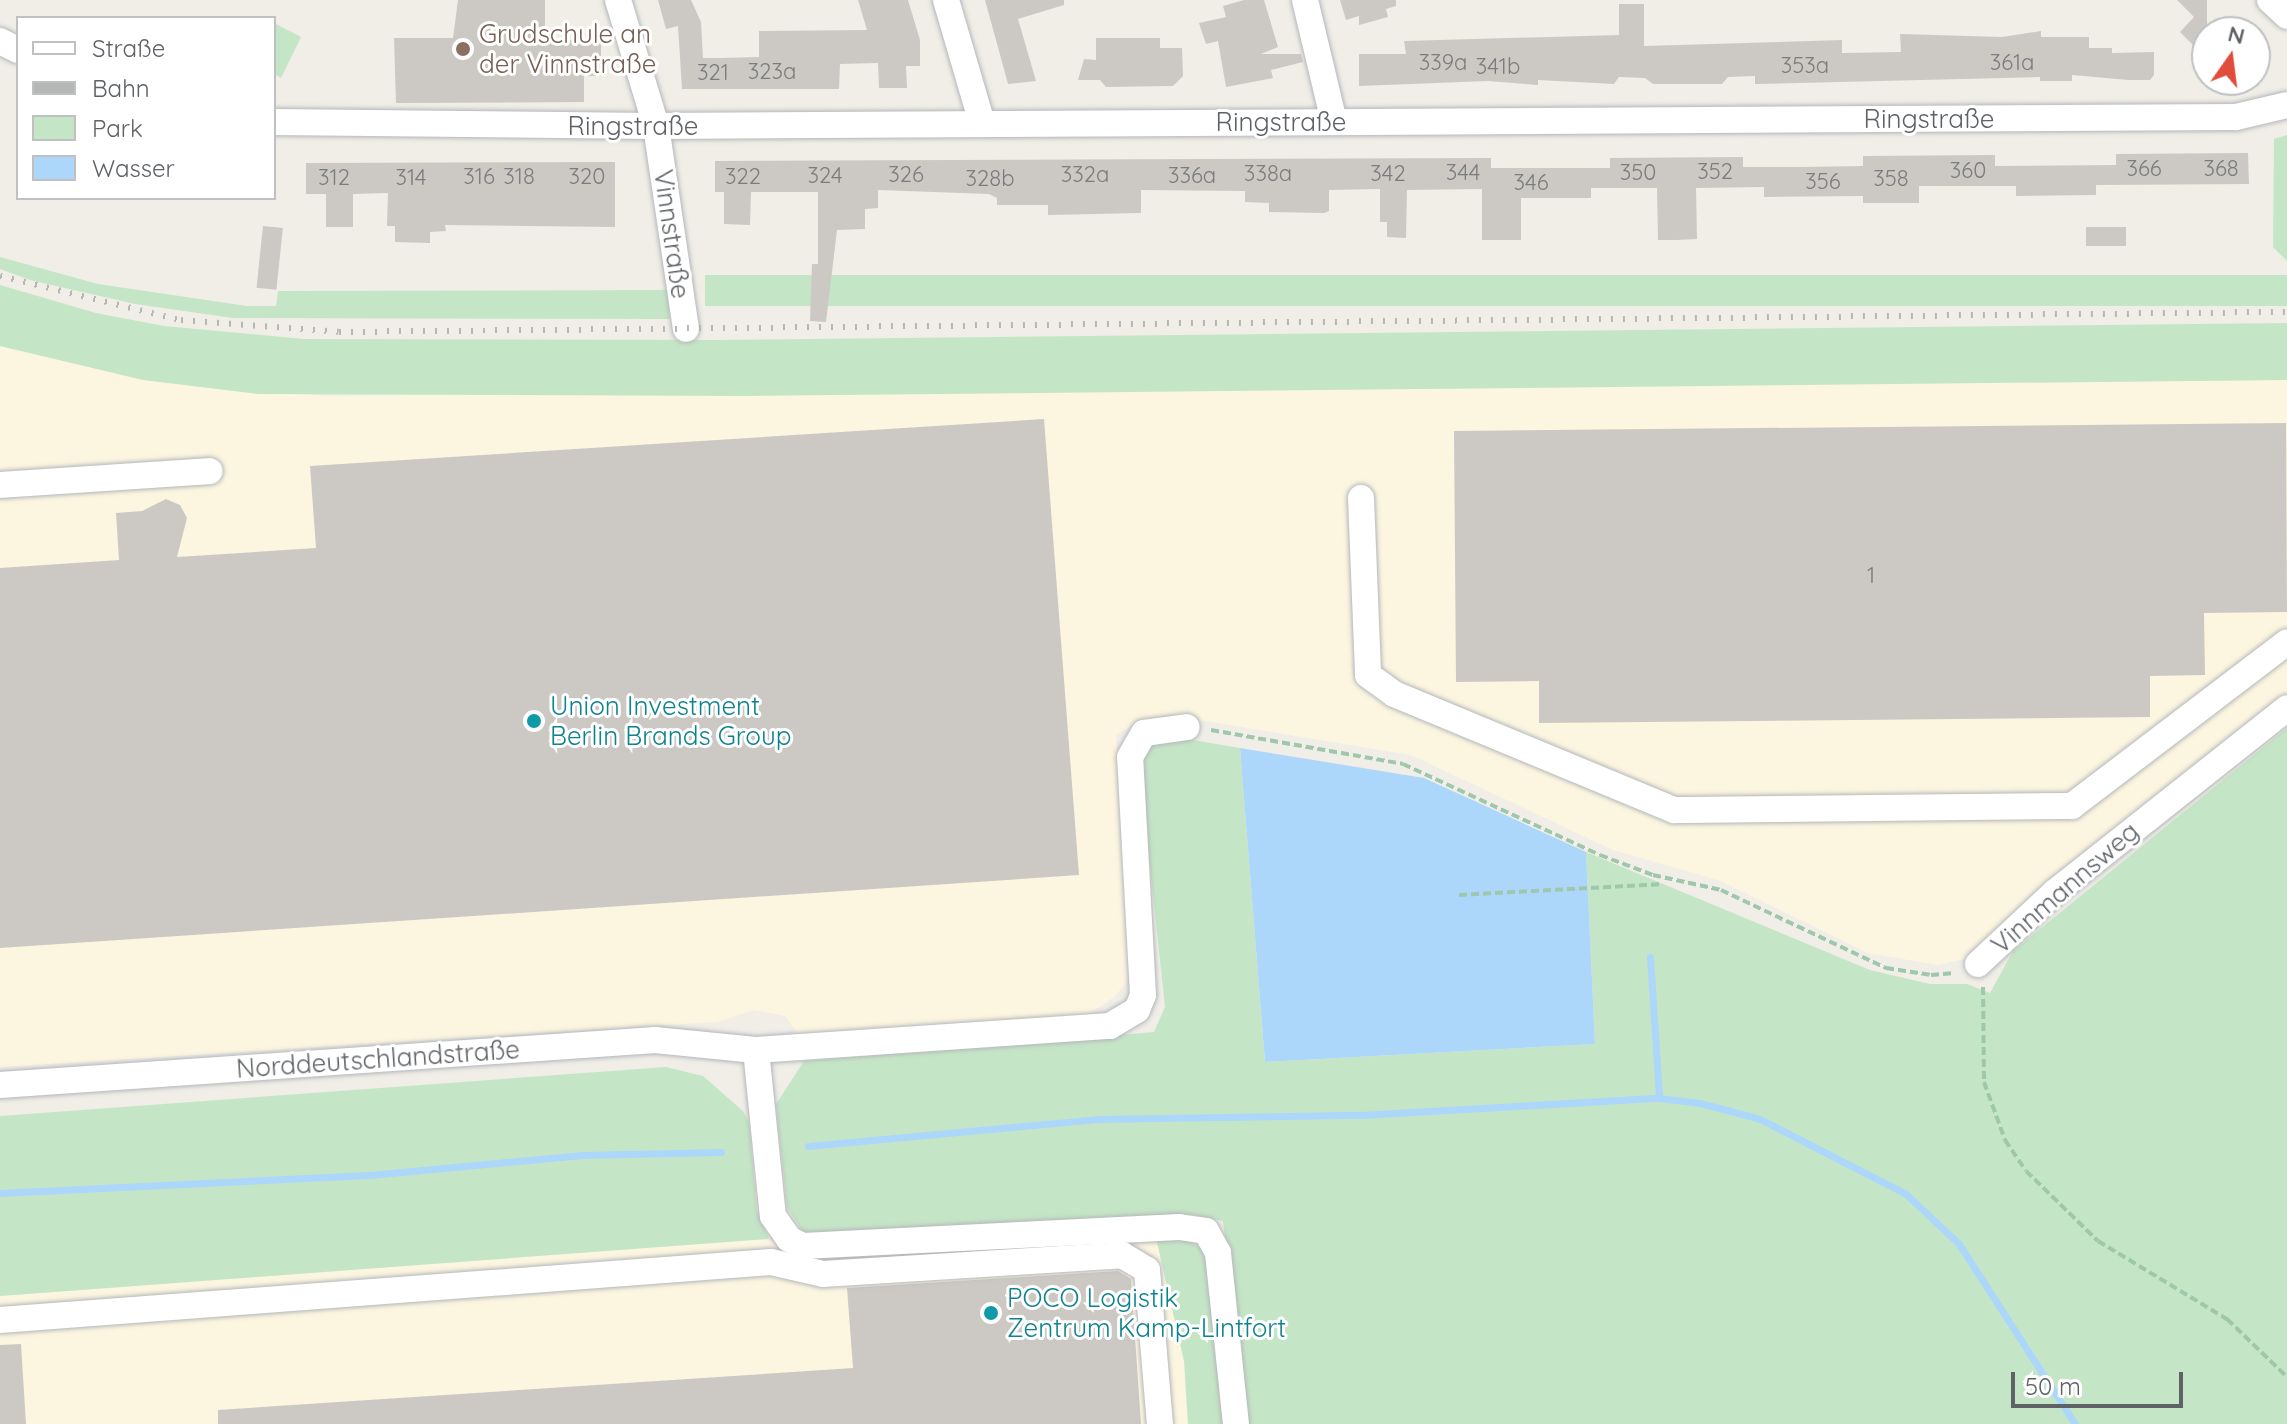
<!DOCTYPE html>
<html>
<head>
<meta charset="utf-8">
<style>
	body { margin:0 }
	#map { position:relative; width:2287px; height:1424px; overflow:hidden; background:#f0eee7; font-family:Quicksand,sans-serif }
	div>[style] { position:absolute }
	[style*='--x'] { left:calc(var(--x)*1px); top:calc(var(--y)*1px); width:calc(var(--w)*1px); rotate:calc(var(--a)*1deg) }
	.commercial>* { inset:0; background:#fcf6e0 }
	.green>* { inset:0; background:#c5e6c6; transform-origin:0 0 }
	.water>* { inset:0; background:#acd7fb }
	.stream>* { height:7px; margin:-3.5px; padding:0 3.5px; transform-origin:3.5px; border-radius:3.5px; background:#acd7fb }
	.building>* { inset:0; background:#ccc9c4; transform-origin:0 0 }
	.path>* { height:4px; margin-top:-2px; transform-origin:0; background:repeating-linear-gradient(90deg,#9ec7ab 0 8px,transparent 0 12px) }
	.roads { filter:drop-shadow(0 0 2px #b4b7bb) drop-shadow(0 0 2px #b4b7bb) }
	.minor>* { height:26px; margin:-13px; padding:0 13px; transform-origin:13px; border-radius:13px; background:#fff }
	.rail>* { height:6px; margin-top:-3px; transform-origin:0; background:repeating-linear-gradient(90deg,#b5b6b6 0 2px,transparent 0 12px) }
	.dots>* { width:22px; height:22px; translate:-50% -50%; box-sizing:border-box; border:4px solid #fff; border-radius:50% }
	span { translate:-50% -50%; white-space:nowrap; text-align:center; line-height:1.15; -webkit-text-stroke:6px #fff; paint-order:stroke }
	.number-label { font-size:22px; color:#7a7c7e }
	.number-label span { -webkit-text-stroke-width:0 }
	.education-label { font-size:26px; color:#785e54 }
	.left { translate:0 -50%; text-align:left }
	.street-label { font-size:26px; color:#5e6266 }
	.culture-label { font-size:26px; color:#0d838f }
	.legend { position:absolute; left:16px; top:16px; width:260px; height:184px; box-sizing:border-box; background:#fff; border:2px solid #bfc0c2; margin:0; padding:10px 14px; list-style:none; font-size:24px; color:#5e6266 }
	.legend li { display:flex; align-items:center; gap:16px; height:40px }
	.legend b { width:40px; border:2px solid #bfc0c2 }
	.north { position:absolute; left:2191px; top:16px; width:80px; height:80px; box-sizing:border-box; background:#fff; border:2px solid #bfc0c2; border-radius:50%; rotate:14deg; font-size:22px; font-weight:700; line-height:32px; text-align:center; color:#5e6266 }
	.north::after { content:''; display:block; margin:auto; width:28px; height:36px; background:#e14d3c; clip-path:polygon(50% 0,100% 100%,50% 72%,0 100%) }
	.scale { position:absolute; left:2011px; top:1372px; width:172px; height:36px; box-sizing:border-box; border:4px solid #5e6266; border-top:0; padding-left:10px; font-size:24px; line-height:28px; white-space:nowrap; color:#5e6266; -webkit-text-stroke:6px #fff; paint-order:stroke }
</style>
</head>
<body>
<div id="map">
	<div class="commercial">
		<div style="clip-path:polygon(0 346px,143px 380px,324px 396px,2287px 380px,2287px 694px,1968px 958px,1938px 965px,1868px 953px,1721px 881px,1613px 850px,1411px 755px,1169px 715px,1138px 722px,1116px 735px,1131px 965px,1127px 982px,1114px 997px,1088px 1015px,803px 1040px,785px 1016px,754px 1010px,717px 1022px,0 1067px)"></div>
		<div style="clip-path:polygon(1156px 1237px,1184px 1361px,1188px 1424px,0 1424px,0 1296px,769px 1239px,789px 1254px,820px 1260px)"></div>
	</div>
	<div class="green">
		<div style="clip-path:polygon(274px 23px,301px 37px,281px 78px,274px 74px)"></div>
		<div style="clip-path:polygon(2287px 135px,2287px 261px,2273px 247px,2274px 139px)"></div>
		<div style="clip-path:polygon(0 257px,98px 284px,247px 306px,276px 306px,278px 291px,667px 290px,670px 319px,233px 318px,135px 304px,30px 280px,0 269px)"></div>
		<div style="left:2287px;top:275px;width:31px;height:1582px;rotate:90deg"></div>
		<div style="clip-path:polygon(0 285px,96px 313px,164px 326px,304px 339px,717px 340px,2287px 323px,2287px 380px,744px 396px,258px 394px,143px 380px,0 346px)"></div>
		<div style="clip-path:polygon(2287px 728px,2287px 1424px,1247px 1424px,1223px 1221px,1194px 1215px,826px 1239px,804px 1234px,787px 1207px,776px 1104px,804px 1061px,1154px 1032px,1165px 1007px,1140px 772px,1141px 757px,1153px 742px,1187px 739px,1240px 748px,1265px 1062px,1595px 1044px,1586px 852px,1870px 970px,1930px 984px,1967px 984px,1990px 993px,2013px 951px)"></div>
		<div style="clip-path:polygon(666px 1067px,703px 1076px,743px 1111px,749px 1122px,757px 1211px,769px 1239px,0 1296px,0 1116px)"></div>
		<div style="clip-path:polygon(1180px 1236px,1207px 1252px,1227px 1424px,1188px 1424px,1184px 1361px,1156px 1238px)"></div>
	</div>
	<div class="water">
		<div style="clip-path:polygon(1240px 748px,1424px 778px,1586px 852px,1595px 1044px,1265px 1062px)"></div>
	</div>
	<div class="stream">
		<div style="--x:1650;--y:957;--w:141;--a:86.3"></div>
		<div style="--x:808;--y:1146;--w:291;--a:-5.3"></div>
		<div style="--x:1098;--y:1119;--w:263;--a:-0.9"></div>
		<div style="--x:1361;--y:1115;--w:298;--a:-3.3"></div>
		<div style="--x:1659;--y:1098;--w:41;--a:7"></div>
		<div style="--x:1700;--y:1103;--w:62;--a:14.9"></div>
		<div style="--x:1760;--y:1119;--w:164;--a:27.2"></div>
		<div style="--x:1906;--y:1194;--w:73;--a:43.3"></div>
		<div style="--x:1959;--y:1244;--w:214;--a:57.2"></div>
		<div style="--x:0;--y:1193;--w:370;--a:-2.8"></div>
		<div style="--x:370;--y:1175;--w:211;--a:-5.4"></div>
		<div style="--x:580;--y:1155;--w:141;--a:-1.2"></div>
	</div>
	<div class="building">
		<div style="clip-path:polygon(458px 0,545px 0,545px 40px,601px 40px,601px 76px,584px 76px,584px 102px,396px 103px,394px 38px,453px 38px)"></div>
		<div style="clip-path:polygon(658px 0,691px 0,701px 22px,703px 58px,720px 58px,759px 57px,759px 31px,867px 30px,858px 0,908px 0,920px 40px,920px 66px,906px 66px,907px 88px,879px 88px,878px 63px,840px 64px,839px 89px,682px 89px,678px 26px,666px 29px)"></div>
		<div style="clip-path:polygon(985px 0,1064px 0,1064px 5px,1018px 19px,1036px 81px,1008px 84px)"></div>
		<div style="clip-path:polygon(1244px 0,1264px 0,1278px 47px,1261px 54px,1301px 54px,1303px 62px,1271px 70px,1273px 78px,1226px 87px,1218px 41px,1206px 44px,1199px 23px,1226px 17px,1223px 6px)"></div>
		<div style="clip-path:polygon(1340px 0,1396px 0,1396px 6px,1386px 9px,1388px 17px,1359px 25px,1359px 16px,1346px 20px)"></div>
		<div style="clip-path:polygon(2177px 0,2207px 0,2207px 59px,2180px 32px,2194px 17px)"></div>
		<div style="clip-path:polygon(1619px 4px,1644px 4px,1644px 46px,1842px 40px,1842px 53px,1901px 52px,1900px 34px,2002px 37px,2041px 31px,2041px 37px,2089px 37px,2089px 48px,2112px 48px,2112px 53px,2154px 52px,2154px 75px,2150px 80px,2129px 80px,2072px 75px,2072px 81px,2040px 81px,2040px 77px,1755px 84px,1755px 76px,1728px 77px,1722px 84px,1653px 84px,1645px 78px,1619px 77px,1614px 84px,1538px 80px,1538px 85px,1488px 81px,1359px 86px,1359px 54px,1406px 54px,1404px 41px,1619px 35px)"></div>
		<div style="clip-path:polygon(1096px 38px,1160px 38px,1160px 48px,1182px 48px,1183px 76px,1173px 86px,1106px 87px,1100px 80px,1078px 80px,1084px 59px,1096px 60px)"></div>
		<div style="clip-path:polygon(2248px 153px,2249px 184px,2096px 185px,2096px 195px,2016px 196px,2016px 186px,1919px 186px,1919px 203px,1863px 203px,1863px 196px,1764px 197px,1764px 187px,1696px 188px,1697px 239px,1677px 240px,1658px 240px,1657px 188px,1591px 188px,1591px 198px,1521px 198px,1521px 240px,1482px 240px,1482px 189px,1407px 190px,1406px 238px,1387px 237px,1387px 222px,1380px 222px,1380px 189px,1329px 190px,1329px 211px,1324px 213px,1269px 212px,1269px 203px,1245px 202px,1245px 191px,1141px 190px,1141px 213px,1048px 215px,1048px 205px,997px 205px,997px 198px,989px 194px,878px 190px,878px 208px,865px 209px,865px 229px,837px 230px,826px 322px,810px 321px,812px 264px,818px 264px,818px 192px,751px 192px,750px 225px,724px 224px,724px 192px,715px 192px,715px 161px,1491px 158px,1491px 168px,1610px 168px,1610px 158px,1743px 157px,1743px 167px,1803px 167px,1863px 166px,1863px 156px,1995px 155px,1995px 166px,2116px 165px,2116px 154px)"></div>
		<div style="clip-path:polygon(615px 162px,615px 227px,445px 225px,446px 231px,430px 232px,430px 243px,395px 242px,395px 226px,387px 226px,388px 193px,353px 194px,353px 227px,326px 227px,326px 194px,306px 194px,306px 163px)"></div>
		<div style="left:263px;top:226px;width:20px;height:62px;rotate:6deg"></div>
		<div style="left:2126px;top:227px;width:19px;height:40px;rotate:90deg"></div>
		<div style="clip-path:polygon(1044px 419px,1079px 875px,0 948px,0 568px,119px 560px,116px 513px,142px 511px,166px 499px,180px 505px,187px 518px,177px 557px,316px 548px,310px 466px)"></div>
		<div style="clip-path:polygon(2286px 423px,2287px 612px,2204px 613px,2205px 675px,2150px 676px,2150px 717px,1539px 723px,1539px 681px,1456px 682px,1454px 431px)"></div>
		<div style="clip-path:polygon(1118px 1271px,1131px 1279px,1141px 1424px,218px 1424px,218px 1410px,853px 1368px,847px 1288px)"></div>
		<div style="clip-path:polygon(21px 1344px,26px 1424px,0 1424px,0 1345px)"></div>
	</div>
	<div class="path">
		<div style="--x:1211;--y:730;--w:195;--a:10"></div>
		<div style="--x:1403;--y:764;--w:217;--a:24.8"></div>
		<div style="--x:1600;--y:855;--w:57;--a:20.7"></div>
		<div style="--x:1653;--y:875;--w:70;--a:12.4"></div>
		<div style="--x:1721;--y:890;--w:183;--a:25.3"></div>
		<div style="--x:1886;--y:968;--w:46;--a:8.8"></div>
		<div style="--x:1931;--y:975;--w:24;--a:-5"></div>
		<div style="--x:1459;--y:895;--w:201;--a:-3.1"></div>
		<div style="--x:1983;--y:987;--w:95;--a:89.4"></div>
		<div style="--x:1984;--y:1082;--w:62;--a:70.1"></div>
		<div style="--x:2005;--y:1140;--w:37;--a:56"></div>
		<div style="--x:2026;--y:1171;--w:100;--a:44.2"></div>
		<div style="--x:2098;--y:1241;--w:151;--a:31.2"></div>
		<div style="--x:2227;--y:1319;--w:83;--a:44"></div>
	</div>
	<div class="roads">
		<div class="minor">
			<div style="--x:618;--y:0;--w:132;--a:73.2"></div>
			<div style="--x:656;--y:126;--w:205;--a:81.6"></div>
			<div style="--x:946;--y:0;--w:128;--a:73.7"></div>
			<div style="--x:1305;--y:0;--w:125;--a:76.6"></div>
			<div style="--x:2270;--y:0;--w:23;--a:43"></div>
			<div style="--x:0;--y:41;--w:20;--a:27"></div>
			<div style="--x:274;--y:122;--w:382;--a:0.6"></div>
			<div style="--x:656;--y:126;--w:1580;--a:-0.33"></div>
			<div style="--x:2236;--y:117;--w:52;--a:-13.2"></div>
			<div style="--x:0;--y:485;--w:210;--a:-3.8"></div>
			<div style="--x:1361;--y:498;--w:177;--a:87.7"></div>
			<div style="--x:1368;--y:675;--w:32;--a:36"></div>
			<div style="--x:1394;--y:694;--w:303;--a:22.5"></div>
			<div style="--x:1674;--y:810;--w:398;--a:-0.6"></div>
			<div style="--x:2072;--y:806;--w:270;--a:-37.3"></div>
			<div style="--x:1978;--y:964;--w:105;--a:-43.1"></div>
			<div style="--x:2055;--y:892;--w:296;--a:-38.4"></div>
			<div style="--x:756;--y:1050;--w:167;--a:84.2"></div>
			<div style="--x:773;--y:1216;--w:28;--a:55"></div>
			<div style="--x:789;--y:1239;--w:16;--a:27"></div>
			<div style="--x:803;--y:1246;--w:376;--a:-2.9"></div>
			<div style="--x:1179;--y:1227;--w:27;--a:8"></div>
			<div style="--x:1206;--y:1231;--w:25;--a:61"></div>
			<div style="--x:1218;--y:1253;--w:172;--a:84"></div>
			<div style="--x:0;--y:1085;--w:657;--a:-3.93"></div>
			<div style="--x:655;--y:1040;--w:101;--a:5.7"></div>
			<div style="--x:756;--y:1050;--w:355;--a:-3.9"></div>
			<div style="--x:1110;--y:1026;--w:31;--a:-31"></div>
			<div style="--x:1137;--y:1010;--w:16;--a:-68"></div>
			<div style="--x:1143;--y:995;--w:238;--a:-93.1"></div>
			<div style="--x:1130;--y:757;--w:28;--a:-60"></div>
			<div style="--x:1144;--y:733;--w:43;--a:-7.9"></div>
			<div style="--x:0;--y:1320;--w:773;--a:-4.3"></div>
			<div style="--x:771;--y:1262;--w:53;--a:13"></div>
			<div style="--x:823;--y:1274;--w:300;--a:-3.6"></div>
			<div style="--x:1122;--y:1255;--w:29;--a:31"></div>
			<div style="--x:1147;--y:1270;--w:155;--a:85.2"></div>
		</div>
	</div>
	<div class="rail">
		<div style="--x:0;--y:276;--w:186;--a:13.7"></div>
		<div style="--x:181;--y:320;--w:158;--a:4.3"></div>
		<div style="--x:339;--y:332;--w:1948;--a:-0.59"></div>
	</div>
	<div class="dots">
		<div style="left:463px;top:49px;background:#8d6e63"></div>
		<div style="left:534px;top:721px;background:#0f9aa8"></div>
		<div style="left:991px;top:1313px;background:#0f9aa8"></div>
	</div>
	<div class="number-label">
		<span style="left:1443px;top:63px">339a</span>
		<span style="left:2012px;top:63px">361a</span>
		<span style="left:1805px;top:66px">353a</span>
		<span style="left:1498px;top:67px">341b</span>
		<span style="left:772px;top:72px">323a</span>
		<span style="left:713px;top:73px">321</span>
		<span style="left:2144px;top:169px">366</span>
		<span style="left:2221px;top:169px">368</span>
		<span style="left:1968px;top:171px">360</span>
		<span style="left:1715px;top:172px">352</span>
		<span style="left:1463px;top:173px">344</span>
		<span style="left:1638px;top:173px">350</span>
		<span style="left:1268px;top:174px">338a</span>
		<span style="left:1388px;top:174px">342</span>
		<span style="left:906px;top:175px">326</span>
		<span style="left:1085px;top:175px">332a</span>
		<span style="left:825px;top:176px">324</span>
		<span style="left:1192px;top:176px">336a</span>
		<span style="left:479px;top:177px">316</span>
		<span style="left:519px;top:177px">318</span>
		<span style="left:587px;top:177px">320</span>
		<span style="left:743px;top:177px">322</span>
		<span style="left:334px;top:178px">312</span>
		<span style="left:411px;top:178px">314</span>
		<span style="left:990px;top:179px">328b</span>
		<span style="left:1891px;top:179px">358</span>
		<span style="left:1823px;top:182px">356</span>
		<span style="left:1531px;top:183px">346</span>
		<span style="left:1871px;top:576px">1</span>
	</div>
	<div class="education-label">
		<span class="left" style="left:479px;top:49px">Grudschule an<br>der Vinnstraße</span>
	</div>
	<div class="street-label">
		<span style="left:1929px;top:119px">Ringstraße</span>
		<span style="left:1281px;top:122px">Ringstraße</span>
		<span style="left:633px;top:126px">Ringstraße</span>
		<span style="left:672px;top:234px;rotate:82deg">Vinnstraße</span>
		<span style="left:2065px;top:888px;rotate:-41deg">Vinnmannsweg</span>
		<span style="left:378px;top:1059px;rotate:-4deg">Norddeutschlandstraße</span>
	</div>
	<div class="culture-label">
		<span class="left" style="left:550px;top:721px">Union Investment<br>Berlin Brands Group</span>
		<span class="left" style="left:1007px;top:1313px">POCO Logistik<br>Zentrum Kamp-Lintfort</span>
	</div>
	<ul class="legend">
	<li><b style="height:10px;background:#fff"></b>Straße</li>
	<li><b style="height:10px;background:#b5b6b6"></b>Bahn</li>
	<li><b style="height:22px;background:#c5e6c6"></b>Park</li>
	<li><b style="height:22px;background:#acd7fb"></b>Wasser</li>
	</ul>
	<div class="north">N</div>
	<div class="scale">50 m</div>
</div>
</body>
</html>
